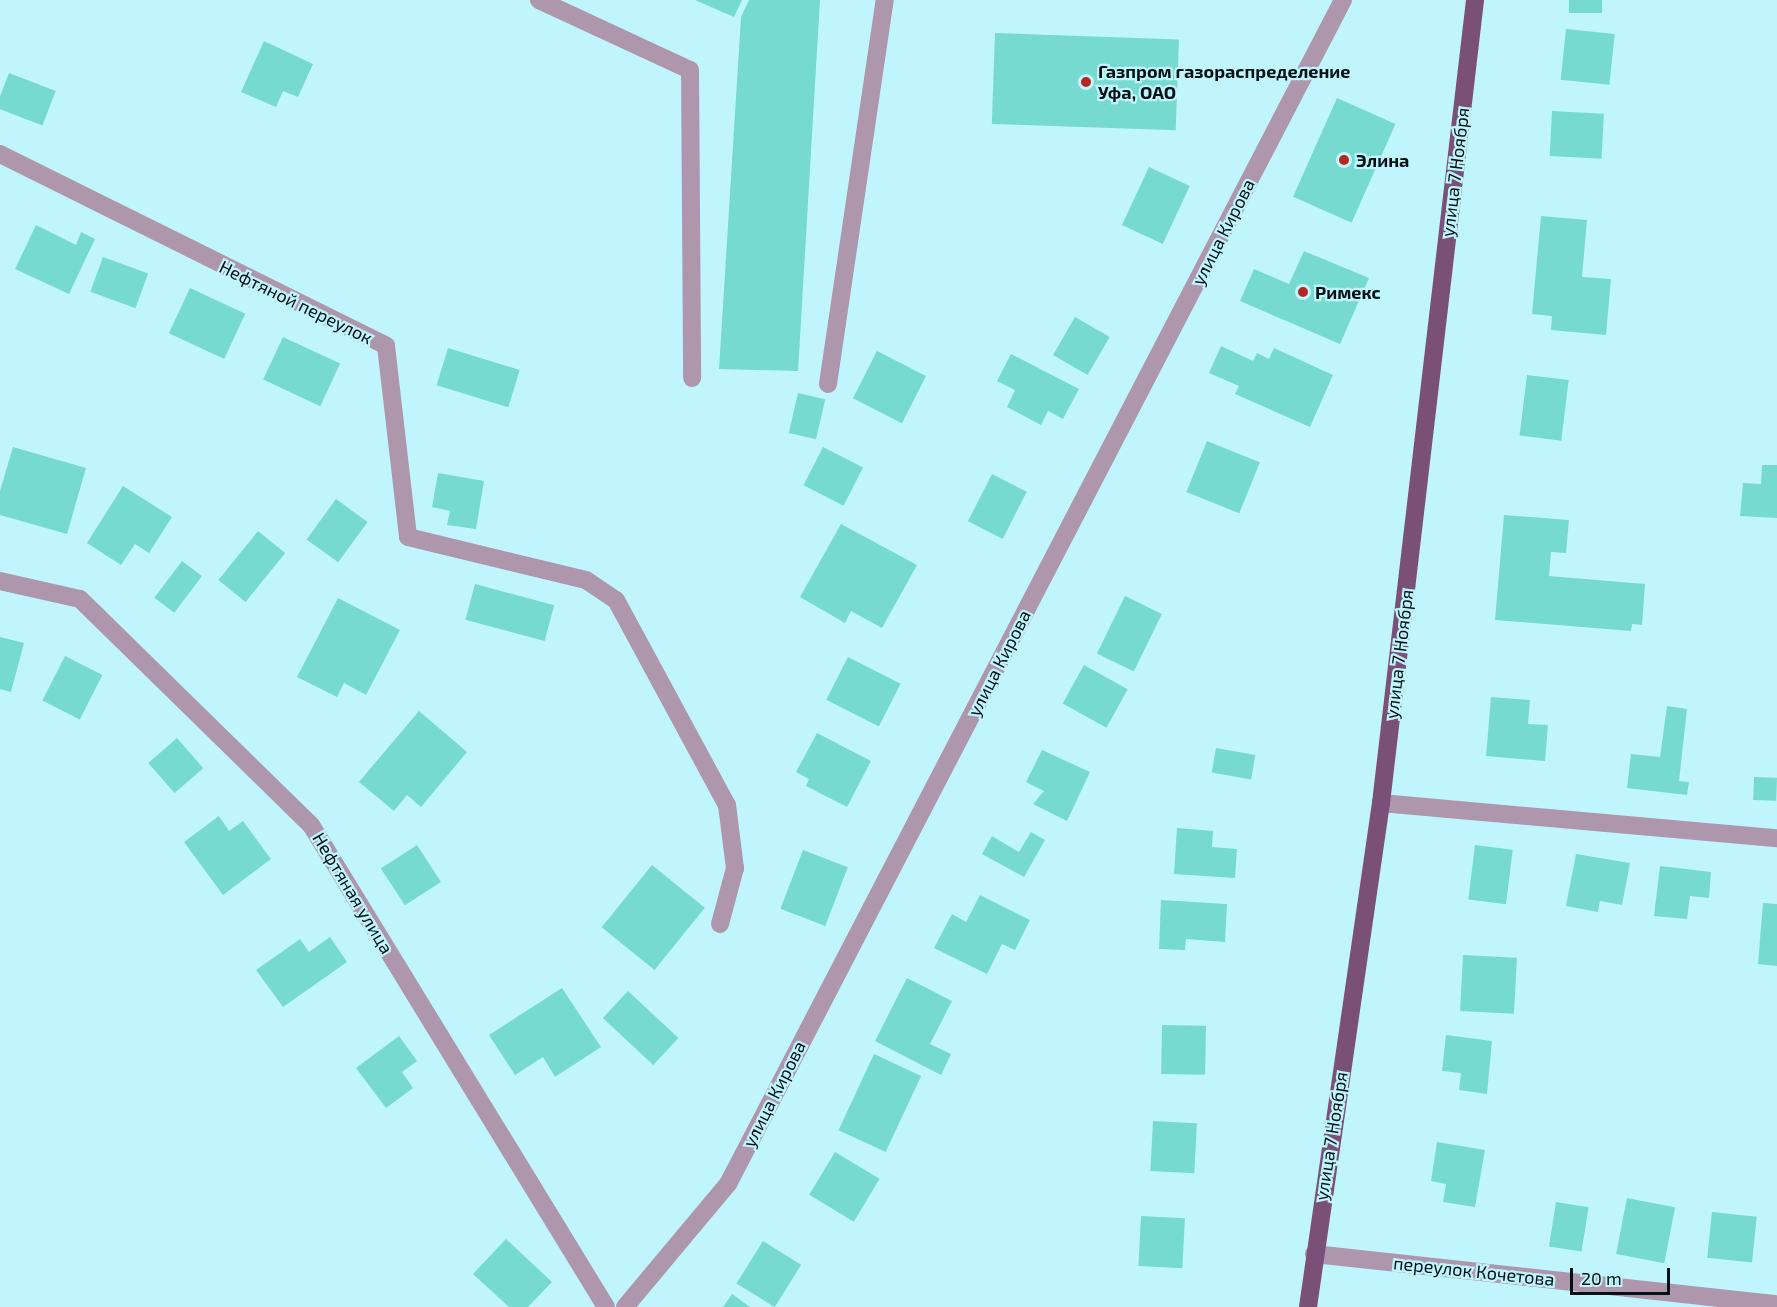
<!DOCTYPE html>
<html>
<head>
<meta charset="utf-8">
<style>
	body { margin:0 }
	#map { position:relative; width:1777px; height:1307px; overflow:hidden; background:#c1f5fd; font-family:"Exo 2",sans-serif }
	div>[style] { position:absolute }
	[style*='--x'] { left:calc(var(--x)*1px); top:calc(var(--y)*1px); width:calc(var(--w)*1px); rotate:calc(var(--a)*1deg) }
	.building>* { inset:0; background:#76dad1; transform-origin:0 0 }
	.minor>* { height:18px; margin:-9px; padding:0 9px; transform-origin:9px; border-radius:9px; background:#ae96ad }
	.major>* { height:18px; margin:-9px; padding:0 9px; transform-origin:9px; border-radius:9px; background:#7a5079 }
	.dots>* { width:16px; height:16px; translate:-50% -50%; box-sizing:border-box; border:3px solid #c1f5fd; border-radius:50% }
	span { translate:-50% -50%; white-space:nowrap; text-align:center; line-height:1.15; -webkit-text-stroke:4.5px #c1f5fd; paint-order:stroke }
	.poi-label { font-size:18px; color:#011114; font-weight:700 }
	.left { translate:0 -50%; text-align:left }
	.street-label { font-size:18px; color:#011114 }
	.scale { position:absolute; left:1570px; top:1268px; width:100px; height:27px; box-sizing:border-box; border:3px solid #011114; border-top:0; padding-left:8px; font-size:18px; line-height:21px; white-space:nowrap; color:#011114; -webkit-text-stroke:4px #c1f5fd; paint-order:stroke }
</style>
</head>
<body>
<div id="map">
	<div class="building">
		<div style="clip-path:polygon(695px 0,742px 0,734px 17px)"></div>
		<div style="clip-path:polygon(749px 0,820px 0,798px 371px,719px 369px,741px 17px)"></div>
		<div style="left:1569px;top:0;width:33px;height:13px"></div>
		<div style="left:1566px;top:29px;width:49px;height:51px;rotate:6deg"></div>
		<div style="left:995px;top:33px;width:184px;height:91px;rotate:2deg"></div>
		<div style="clip-path:polygon(264px 41px,313px 64px,298px 97px,283px 91px,276px 107px,241px 92px)"></div>
		<div style="left:9px;top:73px;width:50px;height:37px;rotate:21deg"></div>
		<div style="left:1337px;top:98px;width:64px;height:108px;rotate:24deg"></div>
		<div style="left:1552px;top:111px;width:52px;height:45px;rotate:3deg"></div>
		<div style="left:1149px;top:167px;width:45px;height:64px;rotate:25deg"></div>
		<div style="clip-path:polygon(1541px 216px,1587px 220px,1582px 277px,1611px 279px,1606px 335px,1551px 330px,1552px 316px,1532px 314px)"></div>
		<div style="clip-path:polygon(36px 225px,76px 245px,81px 232px,95px 239px,69px 294px,15px 269px)"></div>
		<div style="clip-path:polygon(1304px 251px,1369px 278px,1340px 344px,1240px 301px,1254px 269px,1289px 284px)"></div>
		<div style="left:103px;top:257px;width:48px;height:37px;rotate:20deg"></div>
		<div style="left:190px;top:288px;width:61px;height:50px;rotate:25deg"></div>
		<div style="left:1075px;top:317px;width:40px;height:44px;rotate:30deg"></div>
		<div style="left:283px;top:337px;width:63px;height:47px;rotate:25deg"></div>
		<div style="clip-path:polygon(1221px 346px,1253px 361px,1257px 353px,1269px 359px,1274px 348px,1333px 375px,1310px 427px,1235px 394px,1239px 386px,1209px 373px)"></div>
		<div style="left:448px;top:348px;width:75px;height:39px;rotate:17deg"></div>
		<div style="left:877px;top:351px;width:55px;height:53px;rotate:27deg"></div>
		<div style="clip-path:polygon(1011px 354px,1079px 389px,1063px 419px,1048px 411px,1041px 425px,1007px 407px,1015px 390px,997px 381px)"></div>
		<div style="left:1527px;top:375px;width:42px;height:61px;rotate:7deg"></div>
		<div style="left:798px;top:393px;width:28px;height:41px;rotate:13deg"></div>
		<div style="left:1207px;top:441px;width:57px;height:55px;rotate:22deg"></div>
		<div style="clip-path:polygon(13px 447px,86px 468px,67px 534px,0 515px,0 491px)"></div>
		<div style="left:823px;top:447px;width:45px;height:43px;rotate:27deg"></div>
		<div style="clip-path:polygon(1762px 465px,1777px 465px,1777px 518px,1740px 516px,1743px 483px,1761px 484px)"></div>
		<div style="clip-path:polygon(438px 473px,484px 481px,476px 529px,447px 525px,450px 511px,432px 507px)"></div>
		<div style="left:992px;top:474px;width:39px;height:53px;rotate:27deg"></div>
		<div style="clip-path:polygon(123px 486px,172px 517px,149px 553px,135px 544px,121px 565px,87px 543px)"></div>
		<div style="left:336px;top:499px;width:39px;height:50px;rotate:36deg"></div>
		<div style="clip-path:polygon(1504px 515px,1569px 520px,1566px 553px,1551px 552px,1549px 576px,1645px 584px,1642px 625px,1632px 624px,1631px 631px,1495px 620px)"></div>
		<div style="clip-path:polygon(841px 524px,917px 565px,882px 628px,851px 611px,845px 623px,800px 597px)"></div>
		<div style="left:258px;top:531px;width:35px;height:63px;rotate:39deg"></div>
		<div style="left:182px;top:561px;width:25px;height:46px;rotate:37deg"></div>
		<div style="left:475px;top:584px;width:82px;height:37px;rotate:15deg"></div>
		<div style="left:1125px;top:596px;width:41px;height:64px;rotate:26deg"></div>
		<div style="clip-path:polygon(338px 598px,400px 630px,366px 695px,344px 683px,337px 697px,297px 677px)"></div>
		<div style="clip-path:polygon(0 637px,24px 643px,11px 692px,0 689px)"></div>
		<div style="left:65px;top:656px;width:42px;height:50px;rotate:27deg"></div>
		<div style="left:848px;top:657px;width:59px;height:48px;rotate:27deg"></div>
		<div style="left:1084px;top:665px;width:50px;height:44px;rotate:29deg"></div>
		<div style="clip-path:polygon(1491px 697px,1530px 700px,1528px 724px,1548px 725px,1545px 761px,1486px 756px)"></div>
		<div style="clip-path:polygon(1667px 706px,1687px 709px,1679px 781px,1689px 782px,1687px 795px,1627px 788px,1631px 754px,1660px 757px)"></div>
		<div style="clip-path:polygon(419px 711px,467px 752px,421px 807px,407px 795px,394px 811px,359px 782px)"></div>
		<div style="clip-path:polygon(817px 733px,871px 761px,847px 807px,806px 786px,809px 779px,796px 772px)"></div>
		<div style="left:177px;top:738px;width:40px;height:38px;rotate:49deg"></div>
		<div style="left:1216px;top:748px;width:40px;height:25px;rotate:10deg"></div>
		<div style="clip-path:polygon(1042px 750px,1090px 772px,1067px 821px,1033px 804px,1044px 791px,1026px 782px)"></div>
		<div style="left:1754px;top:777px;width:23px;height:23px;rotate:2deg"></div>
		<div style="clip-path:polygon(219px 816px,229px 831px,243px 821px,271px 859px,223px 895px,184px 842px)"></div>
		<div style="clip-path:polygon(1177px 828px,1213px 831px,1212px 847px,1237px 849px,1235px 878px,1174px 874px)"></div>
		<div style="clip-path:polygon(1031px 832px,1045px 840px,1024px 877px,982px 854px,992px 836px,1019px 852px)"></div>
		<div style="left:417px;top:845px;width:44px;height:43px;rotate:57deg"></div>
		<div style="left:1475px;top:845px;width:38px;height:55px;rotate:7deg"></div>
		<div style="left:803px;top:850px;width:48px;height:63px;rotate:21deg"></div>
		<div style="clip-path:polygon(1576px 854px,1630px 863px,1622px 905px,1600px 901px,1598px 912px,1566px 906px)"></div>
		<div style="left:652px;top:865px;width:68px;height:80px;rotate:39deg"></div>
		<div style="clip-path:polygon(1660px 866px,1711px 872px,1709px 898px,1690px 896px,1687px 919px,1654px 916px)"></div>
		<div style="clip-path:polygon(980px 895px,1030px 920px,1015px 950px,1002px 944px,987px 974px,934px 948px,952px 914px,966px 922px)"></div>
		<div style="clip-path:polygon(1161px 900px,1227px 904px,1225px 942px,1186px 939px,1185px 950px,1159px 949px)"></div>
		<div style="clip-path:polygon(1763px 903px,1777px 904px,1777px 966px,1758px 964px)"></div>
		<div style="clip-path:polygon(330px 937px,347px 962px,283px 1007px,256px 970px,300px 939px,309px 952px)"></div>
		<div style="left:1463px;top:955px;width:54px;height:56px;rotate:3deg"></div>
		<div style="clip-path:polygon(907px 978px,952px 1001px,930px 1044px,951px 1054px,941px 1075px,875px 1041px)"></div>
		<div style="clip-path:polygon(562px 988px,601px 1047px,555px 1077px,543px 1057px,515px 1075px,489px 1035px)"></div>
		<div style="left:628px;top:991px;width:69px;height:37px;rotate:43deg"></div>
		<div style="left:1162px;top:1025px;width:44px;height:49px;rotate:1deg"></div>
		<div style="clip-path:polygon(1446px 1035px,1492px 1041px,1487px 1094px,1459px 1090px,1461px 1073px,1442px 1071px)"></div>
		<div style="clip-path:polygon(399px 1036px,417px 1061px,402px 1072px,413px 1088px,386px 1108px,356px 1068px)"></div>
		<div style="left:874px;top:1054px;width:52px;height:84px;rotate:25deg"></div>
		<div style="left:1153px;top:1121px;width:44px;height:50px;rotate:3deg"></div>
		<div style="clip-path:polygon(1437px 1142px,1485px 1150px,1475px 1207px,1443px 1202px,1446px 1184px,1431px 1181px)"></div>
		<div style="left:835px;top:1152px;width:52px;height:50px;rotate:31deg"></div>
		<div style="left:1627px;top:1198px;width:49px;height:57px;rotate:11deg"></div>
		<div style="left:1556px;top:1202px;width:33px;height:45px;rotate:9deg"></div>
		<div style="left:1712px;top:1212px;width:45px;height:46px;rotate:6deg"></div>
		<div style="left:1141px;top:1216px;width:44px;height:50px;rotate:3deg"></div>
		<div style="clip-path:polygon(506px 1239px,552px 1282px,528px 1307px,509px 1307px,473px 1274px)"></div>
		<div style="left:763px;top:1241px;width:45px;height:50px;rotate:32deg"></div>
		<div style="clip-path:polygon(732px 1294px,750px 1307px,723px 1307px)"></div>
	</div>
	<div class="minor">
		<div style="--x:539;--y:0;--w:166;--a:24.9"></div>
		<div style="--x:690;--y:70;--w:308;--a:89.6"></div>
		<div style="--x:0;--y:154;--w:431;--a:26.4"></div>
		<div style="--x:386;--y:346;--w:192;--a:83.4"></div>
		<div style="--x:408;--y:537;--w:183;--a:13.6"></div>
		<div style="--x:586;--y:580;--w:36;--a:34"></div>
		<div style="--x:616;--y:600;--w:233;--a:61.6"></div>
		<div style="--x:727;--y:805;--w:64;--a:82.8"></div>
		<div style="--x:735;--y:868;--w:58;--a:105"></div>
		<div style="--x:828;--y:384;--w:388;--a:-81.6"></div>
		<div style="--x:0;--y:581;--w:82;--a:12.7"></div>
		<div style="--x:80;--y:599;--w:323;--a:44.4"></div>
		<div style="--x:311;--y:825;--w:565;--a:58.53"></div>
		<div style="--x:1381;--y:803;--w:398;--a:5.1"></div>
		<div style="--x:1314;--y:1254;--w:466;--a:6.2"></div>
		<div style="--x:625;--y:1307;--w:160;--a:-50.1"></div>
		<div style="--x:728;--y:1184;--w:1334;--a:-62.55"></div>
	</div>
	<div class="major">
		<div style="--x:1308;--y:1307;--w:509;--a:-81.76"></div>
		<div style="--x:1381;--y:803;--w:808;--a:-83.32"></div>
	</div>
	<div class="dots">
		<div style="left:1086px;top:82px;background:#b62723"></div>
		<div style="left:1344px;top:160px;background:#b62723"></div>
		<div style="left:1303px;top:292px;background:#b62723"></div>
	</div>
	<div class="poi-label">
		<span class="left" style="left:1098px;top:82px">Газпром газораспределение<br>Уфа, ОАО</span>
		<span class="left" style="left:1356px;top:160px">Элина</span>
		<span class="left" style="left:1315px;top:292px">Римекс</span>
	</div>
	<div class="street-label">
		<span style="left:1455px;top:172px;rotate:-83deg">улица 7 Ноября</span>
		<span style="left:1223px;top:232px;rotate:-63deg">улица Кирова</span>
		<span style="left:296px;top:302px;rotate:26deg">Нефтяной переулок</span>
		<span style="left:1399px;top:654px;rotate:-83deg">улица 7 Ноября</span>
		<span style="left:999px;top:663px;rotate:-63deg">улица Кирова</span>
		<span style="left:353px;top:893px;rotate:59deg">Нефтяная улица</span>
		<span style="left:774px;top:1094px;rotate:-63deg">улица Кирова</span>
		<span style="left:1331px;top:1136px;rotate:-81deg">улица 7 Ноября</span>
		<span style="left:1474px;top:1271px;rotate:6deg">переулок Кочетова</span>
	</div>
	<div class="scale">20 m</div>
</div>
</body>
</html>
